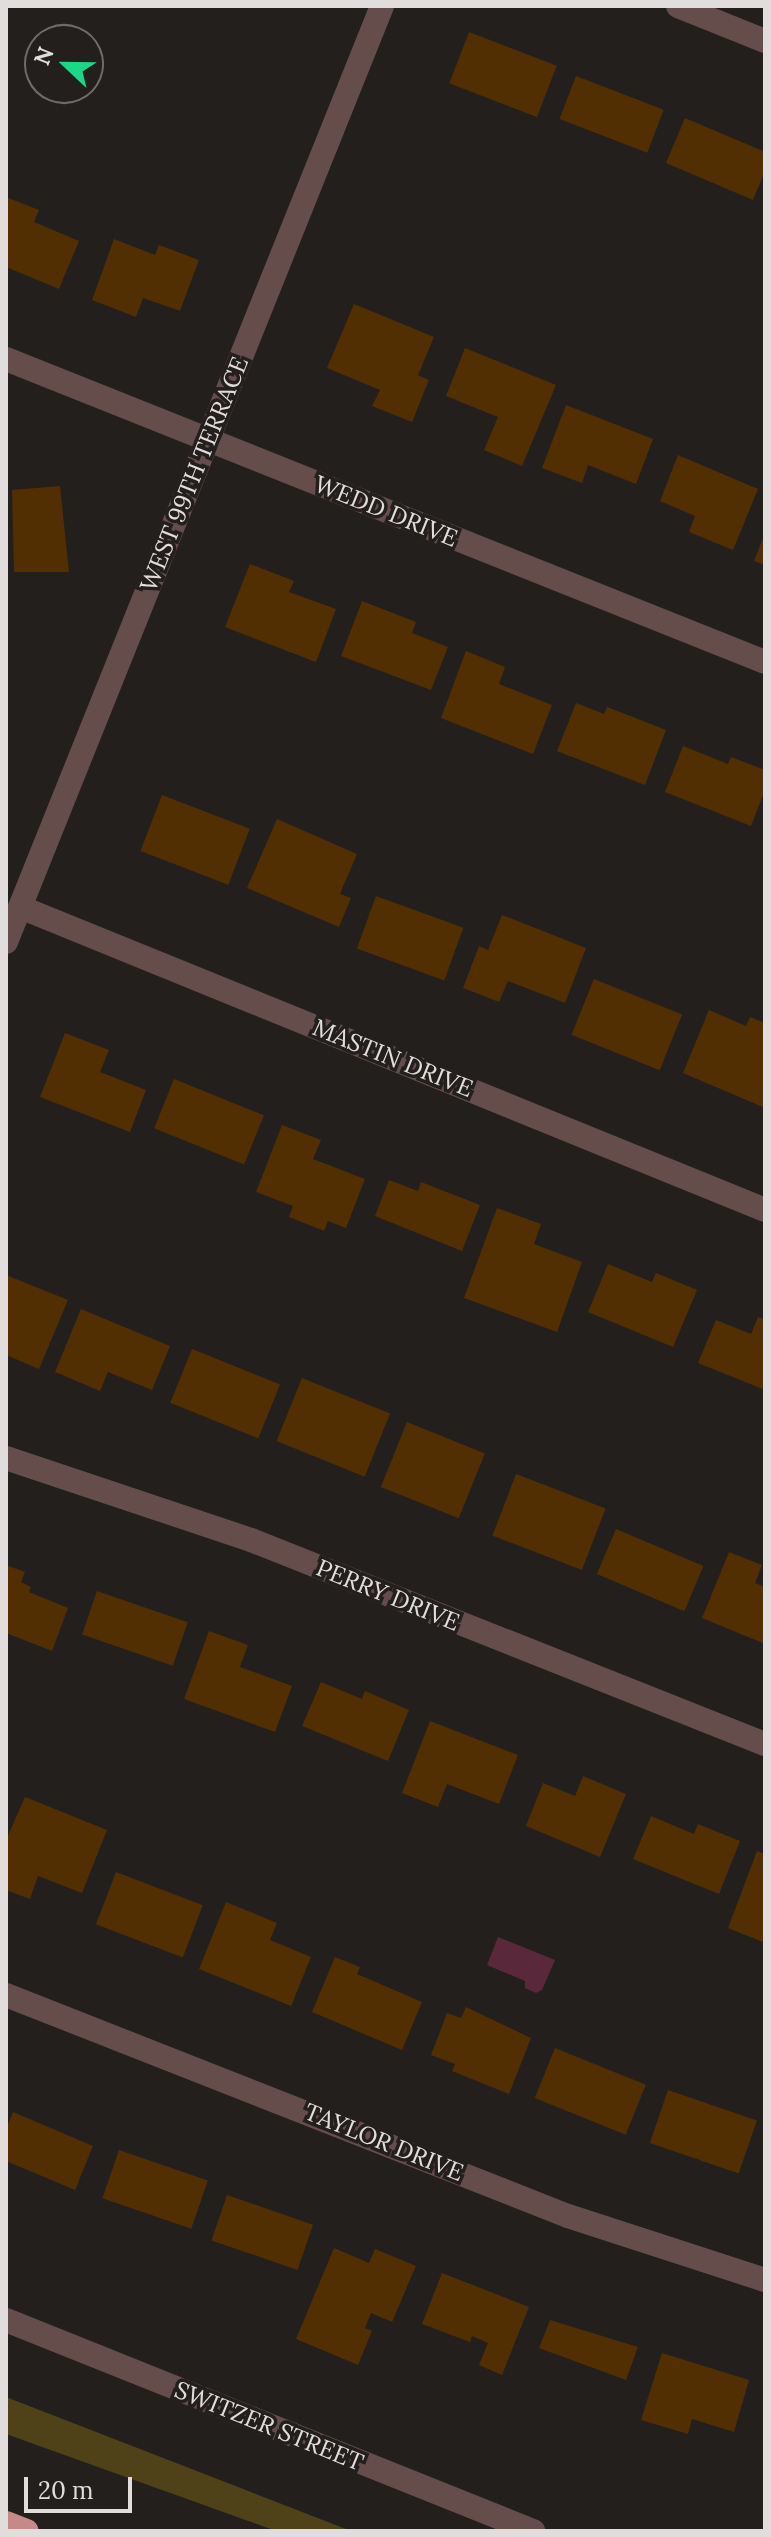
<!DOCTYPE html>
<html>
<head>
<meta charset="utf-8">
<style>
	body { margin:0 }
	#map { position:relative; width:771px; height:2537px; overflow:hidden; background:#231f1d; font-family:Lora,serif }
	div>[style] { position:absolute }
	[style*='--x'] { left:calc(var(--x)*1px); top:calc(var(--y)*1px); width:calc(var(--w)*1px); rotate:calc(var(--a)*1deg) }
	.green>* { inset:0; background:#4f4118 }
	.water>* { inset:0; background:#59293b }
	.building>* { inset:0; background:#512f02; transform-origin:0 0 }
	.minor>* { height:24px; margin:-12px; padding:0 12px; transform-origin:12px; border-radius:12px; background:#654d4c }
	.highway>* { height:24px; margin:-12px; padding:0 12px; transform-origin:12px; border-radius:12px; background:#c58a87 }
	span { translate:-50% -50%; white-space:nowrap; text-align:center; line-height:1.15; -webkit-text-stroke:7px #231f1d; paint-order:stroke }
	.street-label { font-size:24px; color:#e0dddc }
	.frame { position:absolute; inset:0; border:8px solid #e0dddc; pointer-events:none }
	.north { position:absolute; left:24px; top:24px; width:80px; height:80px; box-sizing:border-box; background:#231f1d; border:2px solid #6f6b69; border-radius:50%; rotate:292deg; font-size:22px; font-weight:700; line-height:32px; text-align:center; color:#e0dddc }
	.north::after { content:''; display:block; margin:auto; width:28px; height:36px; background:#19d989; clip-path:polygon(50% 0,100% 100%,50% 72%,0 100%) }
	.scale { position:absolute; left:24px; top:2477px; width:108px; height:36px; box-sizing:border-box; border:4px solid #e0dddc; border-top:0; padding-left:10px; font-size:24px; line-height:28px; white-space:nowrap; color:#e0dddc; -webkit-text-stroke:6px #231f1d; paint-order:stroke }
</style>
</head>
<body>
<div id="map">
	<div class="green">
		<div style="clip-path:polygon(6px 2397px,220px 2480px,351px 2531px,276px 2531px,6px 2434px)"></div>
	</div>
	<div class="water">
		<div style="clip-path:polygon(498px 1937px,555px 1960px,542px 1990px,536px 1993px,525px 1988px,525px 1981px,487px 1965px)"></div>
	</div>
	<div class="building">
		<div style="left:469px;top:32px;width:94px;height:55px;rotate:21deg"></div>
		<div style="left:576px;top:76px;width:94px;height:46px;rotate:21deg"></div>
		<div style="clip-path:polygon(685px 118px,765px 152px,765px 171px,753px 200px,666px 163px)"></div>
		<div style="clip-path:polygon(6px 197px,39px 210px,34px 222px,79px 241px,59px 289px,6px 267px)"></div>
		<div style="clip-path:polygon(114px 239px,155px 255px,159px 245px,199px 260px,180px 311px,143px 298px,136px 317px,92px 300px)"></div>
		<div style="clip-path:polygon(354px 304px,434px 337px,418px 375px,429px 380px,412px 422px,372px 406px,380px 390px,327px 368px)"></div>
		<div style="clip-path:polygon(465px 348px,556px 385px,522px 466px,484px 450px,498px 417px,446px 396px)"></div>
		<div style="clip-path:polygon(566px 405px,653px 439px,636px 484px,588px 465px,582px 483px,542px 468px)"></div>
		<div style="clip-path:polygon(678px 455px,758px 489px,733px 550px,689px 532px,695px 516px,660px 501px)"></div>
		<div style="clip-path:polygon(60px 486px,69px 572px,14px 572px,12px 490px)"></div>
		<div style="clip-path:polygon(765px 533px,765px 565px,754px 561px)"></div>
		<div style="clip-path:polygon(250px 564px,294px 581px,289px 592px,336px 609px,316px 662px,225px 627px)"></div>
		<div style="clip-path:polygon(362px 601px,416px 622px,412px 633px,448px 647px,431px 690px,341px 656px)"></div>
		<div style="clip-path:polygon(466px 651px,505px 667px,499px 684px,552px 705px,533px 754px,441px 718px)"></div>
		<div style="clip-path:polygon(576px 703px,604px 714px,607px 707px,666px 730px,645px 785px,557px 751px)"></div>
		<div style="clip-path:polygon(683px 746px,728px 764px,731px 757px,765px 770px,765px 790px,751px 826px,665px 792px)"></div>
		<div style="left:162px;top:795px;width:94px;height:60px;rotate:21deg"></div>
		<div style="clip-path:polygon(277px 819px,357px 854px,340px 894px,351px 898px,339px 927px,247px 888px)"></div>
		<div style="left:376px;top:896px;width:93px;height:56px;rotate:20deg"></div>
		<div style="clip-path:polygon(502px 915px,586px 948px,565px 1003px,508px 981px,499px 1002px,463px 988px,479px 946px,488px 950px)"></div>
		<div style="left:594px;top:979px;width:95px;height:60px;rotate:22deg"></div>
		<div style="clip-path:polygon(709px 1010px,746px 1026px,750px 1017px,765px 1023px,765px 1108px,683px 1073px)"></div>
		<div style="clip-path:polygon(65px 1033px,109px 1050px,100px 1072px,146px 1090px,130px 1132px,40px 1097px)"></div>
		<div style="left:174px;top:1079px;width:97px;height:53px;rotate:22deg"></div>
		<div style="clip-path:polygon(282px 1125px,321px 1140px,313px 1159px,365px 1179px,346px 1228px,328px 1221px,324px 1231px,289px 1217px,293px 1206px,256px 1192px)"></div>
		<div style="clip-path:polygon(389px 1180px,418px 1191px,421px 1182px,480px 1205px,462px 1251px,375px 1216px)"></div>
		<div style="clip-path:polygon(497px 1208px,541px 1224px,534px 1244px,582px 1262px,557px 1332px,464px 1298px)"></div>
		<div style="clip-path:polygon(608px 1264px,652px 1282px,656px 1273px,697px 1290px,673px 1347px,588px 1312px)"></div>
		<div style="clip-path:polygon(6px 1275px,68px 1300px,39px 1369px,6px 1355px)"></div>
		<div style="clip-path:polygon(81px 1309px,170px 1346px,152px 1390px,108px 1372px,100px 1391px,55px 1372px)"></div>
		<div style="clip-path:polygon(758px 1317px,765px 1319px,765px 1390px,698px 1363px,716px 1320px,751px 1334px)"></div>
		<div style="left:192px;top:1349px;width:95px;height:58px;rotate:22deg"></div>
		<div style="left:302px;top:1378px;width:95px;height:68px;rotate:22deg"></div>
		<div style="left:407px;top:1422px;width:84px;height:70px;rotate:22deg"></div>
		<div style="left:516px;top:1474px;width:96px;height:66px;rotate:21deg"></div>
		<div style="left:616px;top:1529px;width:95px;height:49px;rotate:23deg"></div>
		<div style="clip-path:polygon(729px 1552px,762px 1565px,755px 1583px,765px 1587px,765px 1644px,702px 1618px)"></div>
		<div style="clip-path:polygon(6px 1565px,25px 1572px,21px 1582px,31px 1587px,29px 1592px,68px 1608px,52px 1651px,6px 1633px)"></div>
		<div style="left:97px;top:1591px;width:96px;height:46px;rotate:19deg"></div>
		<div style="clip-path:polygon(209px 1631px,248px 1645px,240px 1667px,292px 1686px,275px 1732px,184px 1699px)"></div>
		<div style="clip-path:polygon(321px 1682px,362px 1699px,365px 1691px,409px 1710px,388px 1761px,302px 1726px)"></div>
		<div style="clip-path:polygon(430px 1721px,518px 1755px,499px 1804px,447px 1784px,438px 1807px,402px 1793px)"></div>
		<div style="clip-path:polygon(583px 1776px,626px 1794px,600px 1857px,526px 1826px,543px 1783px,575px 1796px)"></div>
		<div style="clip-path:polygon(25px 1797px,107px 1830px,82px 1893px,38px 1876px,30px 1899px,6px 1890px,6px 1840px)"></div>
		<div style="clip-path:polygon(651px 1816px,694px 1834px,698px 1824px,740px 1841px,719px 1894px,633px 1859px)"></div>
		<div style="clip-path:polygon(757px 1851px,765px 1854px,765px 1943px,728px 1928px)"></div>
		<div style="left:116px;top:1872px;width:93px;height:56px;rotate:21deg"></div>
		<div style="clip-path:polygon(226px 1902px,277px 1923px,270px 1940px,311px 1957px,291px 2006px,199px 1969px)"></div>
		<div style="clip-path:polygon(335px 1957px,360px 1967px,357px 1974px,422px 2002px,402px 2050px,312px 2012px)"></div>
		<div style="clip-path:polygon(466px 2007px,531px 2038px,509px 2094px,452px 2071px,455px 2064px,431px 2055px,447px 2013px,461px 2018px)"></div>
		<div style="left:555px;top:2048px;width:98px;height:54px;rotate:22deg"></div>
		<div style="left:668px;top:2090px;width:94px;height:56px;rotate:19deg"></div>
		<div style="clip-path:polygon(13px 2112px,93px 2146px,75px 2190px,6px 2161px,6px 2129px)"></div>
		<div style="left:119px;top:2150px;width:94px;height:51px;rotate:19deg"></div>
		<div style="left:227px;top:2195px;width:91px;height:48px;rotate:19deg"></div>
		<div style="clip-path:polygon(334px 2248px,369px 2263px,375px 2249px,416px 2266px,392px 2322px,371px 2313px,365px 2328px,372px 2331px,358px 2365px,296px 2339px)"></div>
		<div style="clip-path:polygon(442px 2273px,529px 2307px,502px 2375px,479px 2365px,488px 2343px,472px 2336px,470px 2342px,422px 2324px)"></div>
		<div style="clip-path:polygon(550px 2320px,638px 2347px,626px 2380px,539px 2348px)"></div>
		<div style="clip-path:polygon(662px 2353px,749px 2380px,734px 2432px,692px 2419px,688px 2434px,641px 2420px)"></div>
	</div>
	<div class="minor">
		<div style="--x:678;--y:6;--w:94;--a:21.9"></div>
		<div style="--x:6;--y:359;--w:817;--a:21.76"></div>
		<div style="--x:20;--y:907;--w:804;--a:22.13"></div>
		<div style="--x:6;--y:942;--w:1009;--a:-68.11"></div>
		<div style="--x:6;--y:1458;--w:258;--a:18.5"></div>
		<div style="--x:251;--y:1540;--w:553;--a:21.65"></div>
		<div style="--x:6;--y:1995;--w:604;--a:21.47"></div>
		<div style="--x:568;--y:2216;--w:207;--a:18"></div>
		<div style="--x:6;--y:2320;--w:568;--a:21.82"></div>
	</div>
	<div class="highway">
		<div style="--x:6;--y:2523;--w:22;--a:21"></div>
	</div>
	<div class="street-label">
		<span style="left:194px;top:474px;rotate:-68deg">WEST 99TH TERRACE</span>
		<span style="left:386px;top:511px;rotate:22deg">WEDD DRIVE</span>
		<span style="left:393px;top:1058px;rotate:22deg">MASTIN DRIVE</span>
		<span style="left:388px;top:1595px;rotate:22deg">PERRY DRIVE</span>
		<span style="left:384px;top:2142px;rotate:22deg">TAYLOR DRIVE</span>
		<span style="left:269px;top:2426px;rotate:22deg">SWITZER STREET</span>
	</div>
	<div class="frame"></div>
	<div class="north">N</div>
	<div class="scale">20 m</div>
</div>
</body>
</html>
